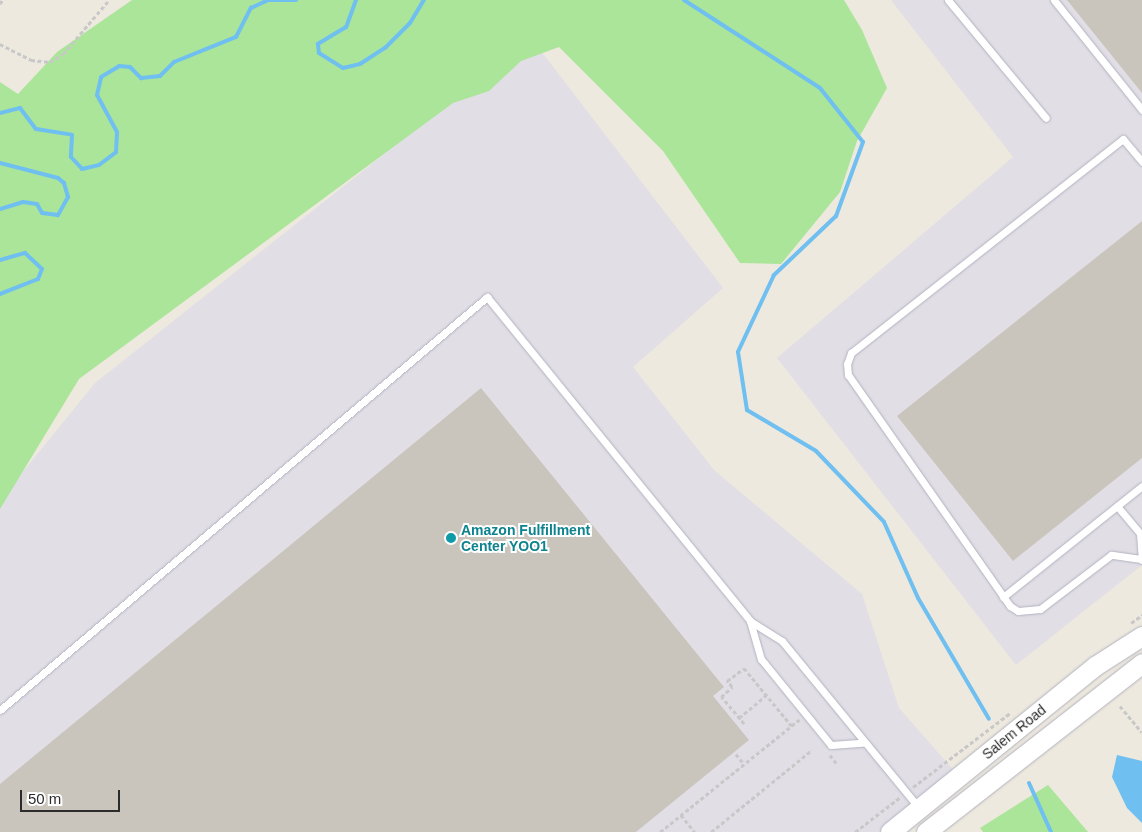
<!DOCTYPE html>
<html>
<head>
<meta charset="utf-8">
<style>
	body { margin:0 }
	#map { position:relative; width:1142px; height:832px; overflow:hidden; background:#ede9de; font-family:Helvetica,sans-serif }
	div>[style] { position:absolute }
	[style*='--x'] { left:calc(var(--x)*1px); top:calc(var(--y)*1px); width:calc(var(--w)*1px); rotate:calc(var(--a)*1deg) }
	.industrial>* { inset:0; background:#e1dee6 }
	.green>* { inset:0; background:#aae599 }
	.water>* { inset:0; background:#6fbff1 }
	.stream>* { height:4px; margin:-2px; padding:0 2px; transform-origin:2px; border-radius:2px; background:#6fbff1 }
	.building>* { inset:0; background:#c9c5bd }
	.path>* { height:2.5px; margin-top:-1.25px; transform-origin:0; background:repeating-linear-gradient(90deg,#c8c8c8 0 4px,transparent 0 6.5px) }
	.roads { filter:drop-shadow(0 0 1px #b2b2bf) drop-shadow(0 0 1px #b2b2bf) }
	.lane>* { height:7px; margin:-3.5px; padding:0 3.5px; transform-origin:3.5px; border-radius:3.5px; background:#fff }
	.secondary>* { height:19px; margin:-9.5px; padding:0 9.5px; transform-origin:9.5px; border-radius:9.5px; background:#fff }
	.dots>* { width:14px; height:14px; translate:-50% -50%; box-sizing:border-box; border:2px solid #fff; border-radius:50% }
	span { translate:-50% -50%; white-space:nowrap; text-align:center; line-height:1.15; -webkit-text-stroke:4px #fff; paint-order:stroke }
	.culture-label { font-size:14px; color:#0d838f; font-weight:700 }
	.left { translate:0 -50%; text-align:left }
	.street-label { font-size:14px; color:#2c2c2c }
	.scale { position:absolute; left:20px; top:790px; width:100px; height:22px; box-sizing:border-box; border:2px solid #2c2c2c; border-top:0; padding-left:6px; font-size:15px; line-height:18px; white-space:nowrap; color:#2c2c2c; -webkit-text-stroke:4px #fff; paint-order:stroke }
</style>
</head>
<body>
<div id="map">
	<div class="industrial">
		<div style="clip-path:polygon(891px 0,1142px 0,1142px 565px,1016px 665px,777px 358px,1013px 157px)"></div>
		<div style="clip-path:polygon(531px 38px,723px 288px,633px 367px,714px 470px,862px 594px,899px 708px,957px 774px,882px 832px,0 832px,0 500px,95px 383px)"></div>
	</div>
	<div class="green">
		<div style="clip-path:polygon(132px 0,844px 0,862px 30px,887px 88px,857px 141px,840px 192px,781px 264px,740px 263px,663px 151px,559px 47px,521px 61px,489px 91px,453px 103px,79px 379px,0 509px,0 82px,18px 94px,57px 52px)"></div>
		<div style="clip-path:polygon(1048px 785px,1088px 832px,983px 832px,980px 828px)"></div>
	</div>
	<div class="water">
		<div style="clip-path:polygon(1117px 755px,1142px 761px,1142px 823px,1127px 808px,1112px 777px)"></div>
	</div>
	<div class="stream">
		<div style="--x:356;--y:0;--w:29;--a:110"></div>
		<div style="--x:346;--y:27;--w:33;--a:149"></div>
		<div style="--x:318;--y:44;--w:9;--a:84"></div>
		<div style="--x:319;--y:53;--w:28;--a:32"></div>
		<div style="--x:343;--y:68;--w:17;--a:-13"></div>
		<div style="--x:360;--y:64;--w:30;--a:-33"></div>
		<div style="--x:385;--y:48;--w:35;--a:-45"></div>
		<div style="--x:410;--y:23;--w:27;--a:-59"></div>
		<div style="--x:684;--y:0;--w:162;--a:32.9"></div>
		<div style="--x:820;--y:88;--w:69;--a:51.5"></div>
		<div style="--x:863;--y:142;--w:79;--a:110"></div>
		<div style="--x:836;--y:216;--w:86;--a:136.4"></div>
		<div style="--x:774;--y:275;--w:85;--a:115.1"></div>
		<div style="--x:738;--y:352;--w:59;--a:81.2"></div>
		<div style="--x:747;--y:410;--w:80;--a:30.7"></div>
		<div style="--x:816;--y:451;--w:98;--a:46.2"></div>
		<div style="--x:884;--y:522;--w:83;--a:65.9"></div>
		<div style="--x:918;--y:598;--w:140;--a:59.6"></div>
		<div style="--x:0;--y:113;--w:21;--a:-14"></div>
		<div style="--x:20;--y:108;--w:26;--a:53"></div>
		<div style="--x:36;--y:129;--w:36;--a:9"></div>
		<div style="--x:72;--y:135;--w:22;--a:93"></div>
		<div style="--x:71;--y:157;--w:16;--a:47"></div>
		<div style="--x:82;--y:169;--w:17;--a:-13"></div>
		<div style="--x:99;--y:165;--w:21;--a:-37"></div>
		<div style="--x:116;--y:152;--w:20;--a:-87"></div>
		<div style="--x:117;--y:132;--w:42;--a:-118.4"></div>
		<div style="--x:97;--y:95;--w:18;--a:-77"></div>
		<div style="--x:101;--y:77;--w:21;--a:-31"></div>
		<div style="--x:119;--y:66;--w:11;--a:5"></div>
		<div style="--x:130;--y:67;--w:16;--a:45"></div>
		<div style="--x:141;--y:78;--w:19;--a:-6"></div>
		<div style="--x:160;--y:76;--w:20;--a:-45"></div>
		<div style="--x:174;--y:62;--w:67;--a:-22"></div>
		<div style="--x:236;--y:37;--w:33;--a:-63"></div>
		<div style="--x:251;--y:8;--w:19;--a:-25"></div>
		<div style="--x:268;--y:0;--w:28;--a:0"></div>
		<div style="--x:0;--y:163;--w:60;--a:14.5"></div>
		<div style="--x:58;--y:178;--w:8;--a:40"></div>
		<div style="--x:64;--y:183;--w:15;--a:74"></div>
		<div style="--x:68;--y:197;--w:21;--a:119"></div>
		<div style="--x:58;--y:215;--w:16;--a:-173"></div>
		<div style="--x:42;--y:213;--w:10;--a:-119"></div>
		<div style="--x:37;--y:204;--w:14;--a:-172"></div>
		<div style="--x:23;--y:202;--w:24;--a:163"></div>
		<div style="--x:0;--y:260;--w:26;--a:-16"></div>
		<div style="--x:25;--y:253;--w:23;--a:43"></div>
		<div style="--x:42;--y:269;--w:11;--a:112"></div>
		<div style="--x:38;--y:279;--w:41;--a:158.5"></div>
		<div style="--x:1029;--y:783;--w:54;--a:65.8"></div>
	</div>
	<div class="building">
		<div style="clip-path:polygon(1067px 0,1142px 0,1142px 93px)"></div>
		<div style="clip-path:polygon(1142px 221px,1142px 458px,1013px 561px,897px 416px)"></div>
		<div style="clip-path:polygon(481px 388px,724px 687px,713px 696px,749px 740px,636px 832px,0 832px,0 784px)"></div>
	</div>
	<div class="path">
		<div style="--x:0;--y:4;--w:4;--a:-63"></div>
		<div style="--x:0;--y:44;--w:35;--a:27"></div>
		<div style="--x:31;--y:60;--w:19;--a:6"></div>
		<div style="--x:50;--y:62;--w:15;--a:-32"></div>
		<div style="--x:63;--y:54;--w:71;--a:-49.6"></div>
		<div style="--x:1131;--y:623;--w:14;--a:-36"></div>
		<div style="--x:1120;--y:706;--w:34;--a:50"></div>
		<div style="--x:739;--y:718;--w:35;--a:-40"></div>
		<div style="--x:744;--y:724;--w:35;--a:-130"></div>
		<div style="--x:721;--y:697;--w:15;--a:-42"></div>
		<div style="--x:732;--y:687;--w:8;--a:-130"></div>
		<div style="--x:727;--y:681;--w:21;--a:-37"></div>
		<div style="--x:744;--y:668;--w:75;--a:50.4"></div>
		<div style="--x:736;--y:754;--w:13;--a:51"></div>
		<div style="--x:830;--y:755;--w:11;--a:52"></div>
		<div style="--x:913;--y:787;--w:122;--a:-37.3"></div>
		<div style="--x:681;--y:815;--w:22;--a:51"></div>
		<div style="--x:660;--y:832;--w:179;--a:-38.9"></div>
		<div style="--x:711;--y:832;--w:130;--a:-39.1"></div>
		<div style="--x:855;--y:832;--w:56;--a:-37.7"></div>
	</div>
	<div class="roads">
		<div class="lane">
			<div style="--x:948;--y:0;--w:153;--a:50.3"></div>
			<div style="--x:1054;--y:0;--w:141;--a:51.3"></div>
			<div style="--x:1117;--y:506;--w:35;--a:50"></div>
			<div style="--x:1140;--y:533;--w:27;--a:86"></div>
			<div style="--x:1141;--y:559;--w:30;--a:-172"></div>
			<div style="--x:1111;--y:555;--w:89;--a:142.7"></div>
			<div style="--x:1040;--y:609;--w:22;--a:175"></div>
			<div style="--x:1018;--y:611;--w:9;--a:-148"></div>
			<div style="--x:1010;--y:606;--w:282;--a:-125"></div>
			<div style="--x:848;--y:375;--w:11;--a:-95"></div>
			<div style="--x:847;--y:364;--w:12;--a:-70"></div>
			<div style="--x:851;--y:353;--w:346;--a:-38.2"></div>
			<div style="--x:1123;--y:139;--w:30;--a:50"></div>
			<div style="--x:1003;--y:597;--w:178;--a:-38.6"></div>
			<div style="--x:750;--y:621;--w:40;--a:74"></div>
			<div style="--x:761;--y:659;--w:111;--a:50.9"></div>
			<div style="--x:831;--y:745;--w:31;--a:-4"></div>
			<div style="--x:0;--y:710;--w:639;--a:-40.3"></div>
			<div style="--x:487;--y:297;--w:417;--a:50.9"></div>
			<div style="--x:750;--y:621;--w:38;--a:32"></div>
			<div style="--x:782;--y:641;--w:216;--a:50.6"></div>
		</div>
		<div class="secondary">
			<div style="--x:890;--y:832;--w:264;--a:-39"></div>
			<div style="--x:1095;--y:666;--w:56;--a:-32.6"></div>
			<div style="--x:926;--y:832;--w:274;--a:-38"></div>
		</div>
	</div>
	<div class="dots">
		<div style="left:451px;top:538px;background:#0f9aa8"></div>
	</div>
	<div class="culture-label">
		<span class="left" style="left:461px;top:538px">Amazon Fulfillment<br>Center YOO1</span>
	</div>
	<div class="street-label">
		<span style="left:1014px;top:732px;rotate:-39deg">Salem Road</span>
	</div>
	<div class="scale">50 m</div>
</div>
</body>
</html>
